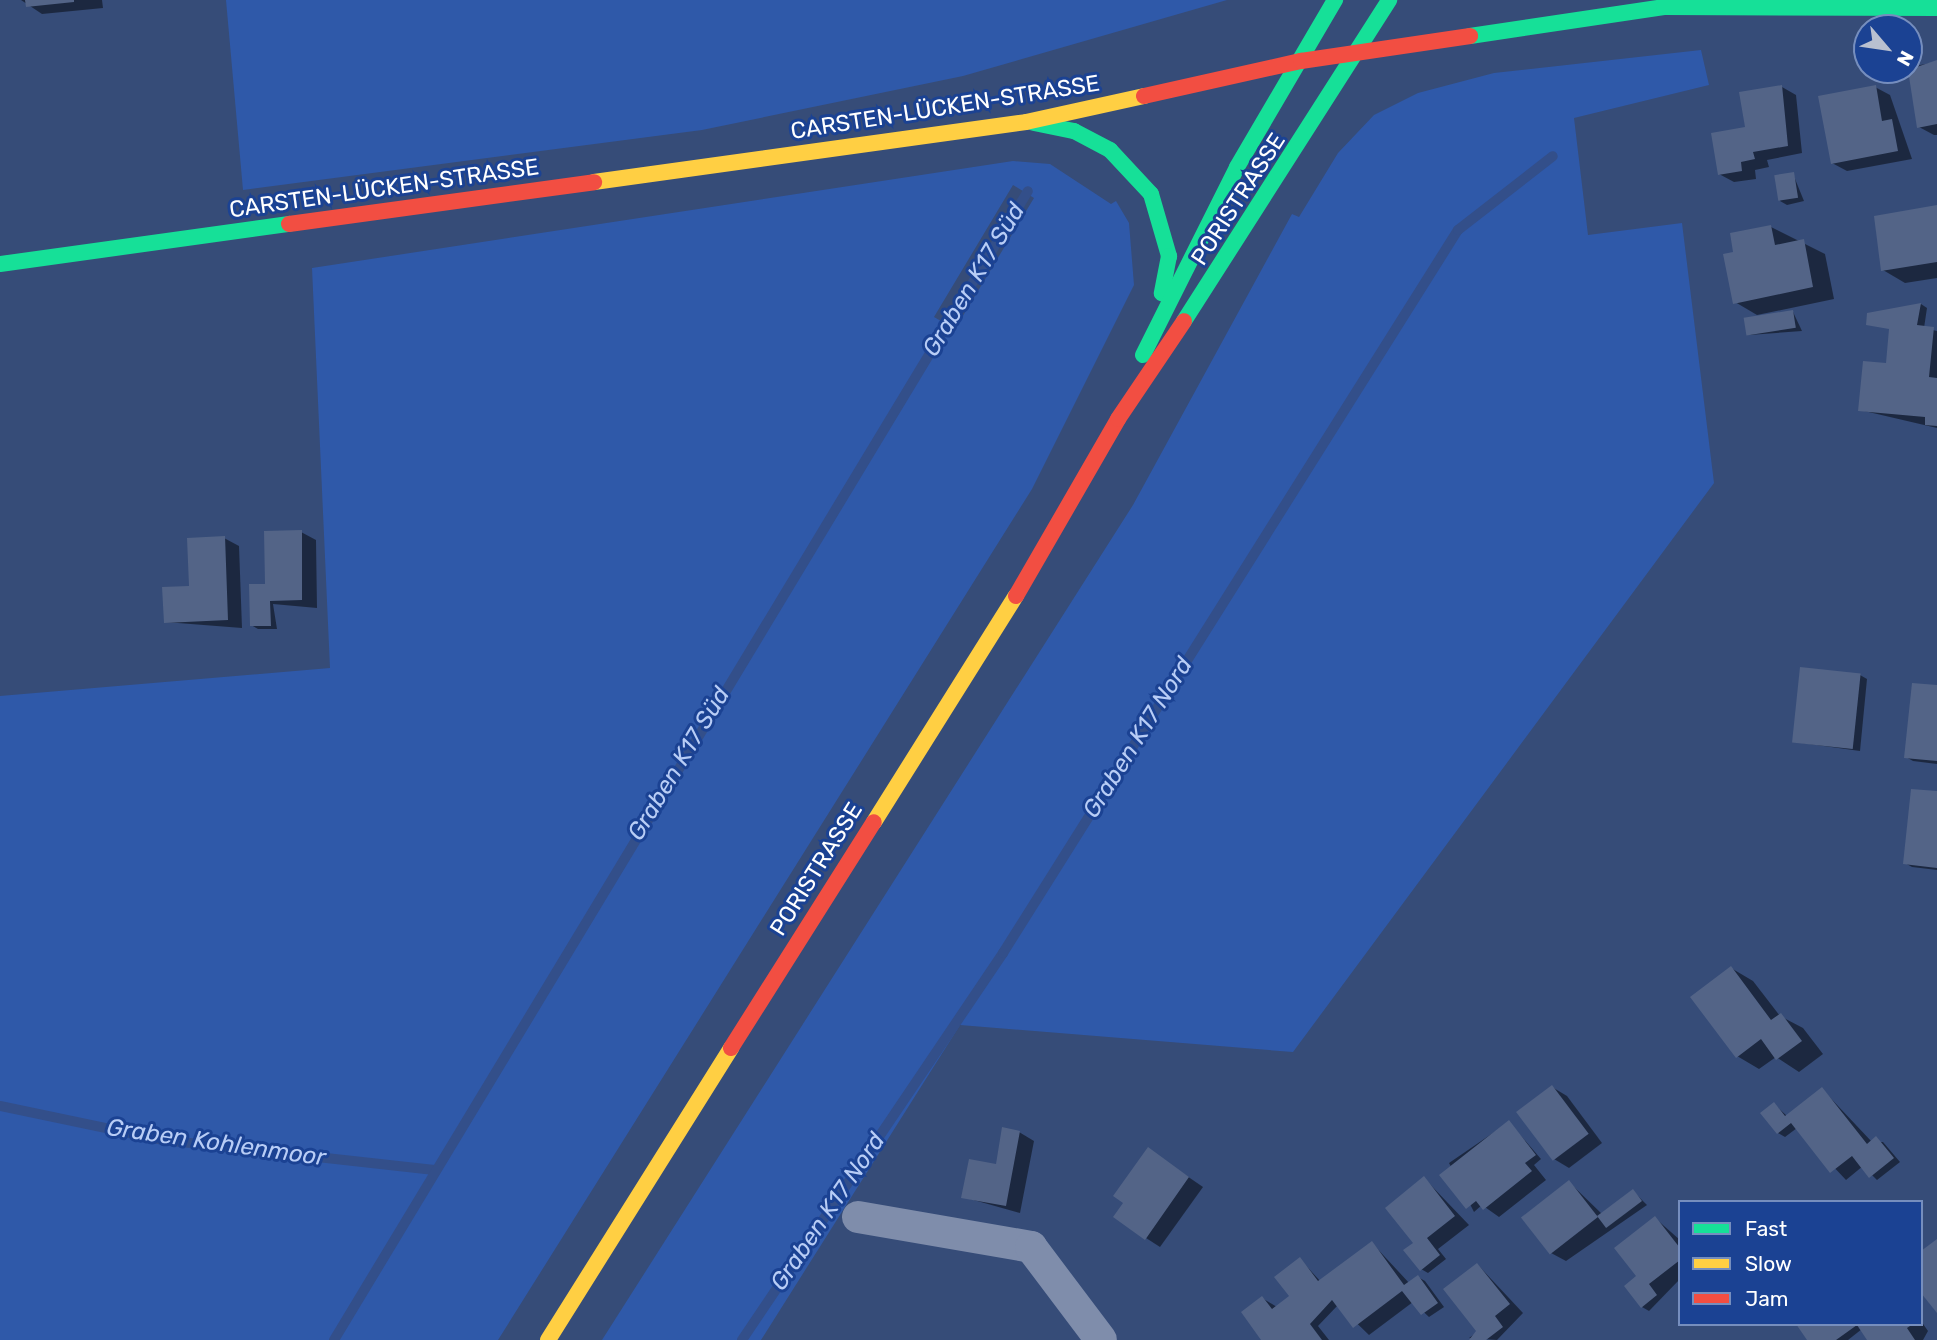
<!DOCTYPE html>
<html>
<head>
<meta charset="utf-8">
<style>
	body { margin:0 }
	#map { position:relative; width:1937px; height:1340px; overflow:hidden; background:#364c78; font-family:Rubik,sans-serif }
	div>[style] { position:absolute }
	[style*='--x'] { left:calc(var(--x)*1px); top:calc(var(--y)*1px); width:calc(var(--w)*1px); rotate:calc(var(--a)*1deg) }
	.green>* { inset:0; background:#2f59a9 }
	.shadow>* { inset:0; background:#0007 }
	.stream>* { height:10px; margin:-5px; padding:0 5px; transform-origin:5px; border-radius:5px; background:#334f8a }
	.building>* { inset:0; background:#536487; transform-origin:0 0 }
	.street>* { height:32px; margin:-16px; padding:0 16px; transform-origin:16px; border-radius:16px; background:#7f8dab }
	.fast>* { height:16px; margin:-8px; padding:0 8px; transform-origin:8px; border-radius:8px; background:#16e098 }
	.slow>* { height:16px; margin:-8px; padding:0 8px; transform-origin:8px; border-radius:8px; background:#ffcf43 }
	.jam>* { height:16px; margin:-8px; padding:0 8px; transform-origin:8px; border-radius:8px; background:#f24e42 }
	span { translate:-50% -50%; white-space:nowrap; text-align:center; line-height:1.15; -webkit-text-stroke:6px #1b4293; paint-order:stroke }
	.street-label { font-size:23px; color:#fff }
	.water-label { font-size:24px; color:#b8cdf6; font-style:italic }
	.legend { position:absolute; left:1678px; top:1200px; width:245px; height:126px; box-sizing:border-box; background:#1b4293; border:2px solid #768ebe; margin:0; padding:9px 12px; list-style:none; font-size:21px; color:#fff }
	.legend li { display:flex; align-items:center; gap:14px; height:35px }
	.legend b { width:35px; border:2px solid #768ebe }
	.north { position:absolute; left:1853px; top:14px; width:70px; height:70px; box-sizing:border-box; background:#1b4293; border:2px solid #768ebe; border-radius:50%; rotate:119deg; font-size:19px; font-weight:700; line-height:28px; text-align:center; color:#fff }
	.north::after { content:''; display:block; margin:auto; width:24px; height:32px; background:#b9c0d0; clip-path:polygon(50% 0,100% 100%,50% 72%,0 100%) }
</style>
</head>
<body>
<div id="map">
	<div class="green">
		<div style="clip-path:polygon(226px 0,1227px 0,963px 76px,702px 130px,243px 190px)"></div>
		<div style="clip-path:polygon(1701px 50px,1709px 85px,1574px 118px,1588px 235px,1682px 223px,1714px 483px,1293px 1052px,960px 1025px,761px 1340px,602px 1340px,1133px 505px,1292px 214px,1299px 217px,1338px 153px,1374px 115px,1418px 93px,1494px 73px)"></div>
		<div style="clip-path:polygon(evenodd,1013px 161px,1050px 164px,1111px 204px,1116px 201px,1129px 223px,1134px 285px,1032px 489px,498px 1340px,0 1340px,0 696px,330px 668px,312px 268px,1013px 161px,1013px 185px,1034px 198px,955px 329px,934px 317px,1013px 185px)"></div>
	</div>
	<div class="shadow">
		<div style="clip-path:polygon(21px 0,102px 0,103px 8px,42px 14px)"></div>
		<div style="clip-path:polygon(1937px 62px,1937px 135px,1934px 135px,1919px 127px,1909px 67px)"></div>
		<div style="clip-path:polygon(1782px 87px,1796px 95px,1802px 153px,1767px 160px,1769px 167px,1755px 170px,1756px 179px,1734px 182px,1719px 174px)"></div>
		<div style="clip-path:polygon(1875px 87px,1890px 95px,1912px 159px,1847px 171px,1832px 163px)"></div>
		<div style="clip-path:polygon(1793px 174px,1804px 201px,1787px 205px,1780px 201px)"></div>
		<div style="clip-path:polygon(1937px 206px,1937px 278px,1905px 283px,1883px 270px)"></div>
		<div style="clip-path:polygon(1771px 227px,1825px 254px,1834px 299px,1757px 315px,1735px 302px,1735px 254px)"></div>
		<div style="clip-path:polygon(1921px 304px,1927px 308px,1924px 328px,1937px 331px,1937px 428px,1860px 410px,1887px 365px,1891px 328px,1867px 324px)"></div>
		<div style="clip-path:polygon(1793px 312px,1802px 331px,1749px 335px)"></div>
		<div style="clip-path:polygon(301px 532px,316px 540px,317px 608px,273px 604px,277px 629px,258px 629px,251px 625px)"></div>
		<div style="clip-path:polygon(224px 538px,239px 546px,242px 628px,165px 622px)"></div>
		<div style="clip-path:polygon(1860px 675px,1867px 679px,1860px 751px,1795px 742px)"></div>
		<div style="clip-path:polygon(1937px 687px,1937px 764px,1913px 761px,1906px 757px)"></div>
		<div style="clip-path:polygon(1937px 793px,1937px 870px,1912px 867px,1905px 863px)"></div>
		<div style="clip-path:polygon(1731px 968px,1753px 981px,1780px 1016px,1803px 1028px,1823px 1054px,1799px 1072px,1776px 1057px,1759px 1069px,1737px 1056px)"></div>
		<div style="clip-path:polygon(1552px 1087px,1567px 1096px,1602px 1143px,1569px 1168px,1554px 1159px)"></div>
		<div style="clip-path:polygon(1822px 1089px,1872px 1142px,1883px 1142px,1900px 1162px,1877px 1180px,1863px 1166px,1846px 1180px,1797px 1128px,1785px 1137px,1778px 1133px,1774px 1104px,1787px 1116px)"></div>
		<div style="clip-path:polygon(1509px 1122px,1541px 1159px,1534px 1165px,1546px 1180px,1499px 1217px,1482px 1205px,1474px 1212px,1449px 1163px)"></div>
		<div style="clip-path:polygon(1019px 1132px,1034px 1141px,1020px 1213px,963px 1197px,997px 1166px)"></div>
		<div style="clip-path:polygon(1149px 1150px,1203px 1187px,1160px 1247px,1146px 1238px,1126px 1202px)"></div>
		<div style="clip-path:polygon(1424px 1178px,1469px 1225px,1438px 1249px,1446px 1259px,1428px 1273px,1421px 1269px,1417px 1245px)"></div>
		<div style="clip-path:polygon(1569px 1182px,1603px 1215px,1633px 1191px,1647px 1205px,1566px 1261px,1551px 1253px)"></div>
		<div style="clip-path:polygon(1655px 1218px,1680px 1240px,1680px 1279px,1649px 1311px,1642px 1307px,1638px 1276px)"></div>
		<div style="clip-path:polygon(1372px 1243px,1411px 1285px,1418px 1277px,1425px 1281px,1444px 1307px,1429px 1317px,1413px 1302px,1369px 1335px,1338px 1305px,1318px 1326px,1329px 1340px,1263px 1340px,1262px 1298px,1277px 1307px,1289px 1298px,1300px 1259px,1321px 1282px)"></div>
		<div style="clip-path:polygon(1478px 1265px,1523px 1313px,1497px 1340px,1469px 1338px,1479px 1331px)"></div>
		<div style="clip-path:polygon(1921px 1321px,1928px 1331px,1923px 1340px,1870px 1340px,1862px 1329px,1848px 1340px,1809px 1340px,1799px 1324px)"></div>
	</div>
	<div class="stream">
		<div style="--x:0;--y:1106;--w:167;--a:11.8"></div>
		<div style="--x:163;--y:1140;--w:273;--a:6.3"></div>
		<div style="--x:334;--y:1340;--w:1342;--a:-58.87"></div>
		<div style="--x:742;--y:1340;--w:467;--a:-56"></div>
		<div style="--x:1003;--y:953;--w:854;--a:-57.82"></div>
		<div style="--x:1458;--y:230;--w:120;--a:-37.9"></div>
	</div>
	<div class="building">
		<div style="clip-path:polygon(25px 0,74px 0,74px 2px,26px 7px)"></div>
		<div style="clip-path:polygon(1937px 60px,1937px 124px,1917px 128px,1908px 70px)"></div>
		<div style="clip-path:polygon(1782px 85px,1788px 146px,1753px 152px,1755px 159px,1741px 162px,1742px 171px,1718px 175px,1711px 133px,1745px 127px,1739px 92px)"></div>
		<div style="clip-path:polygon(1876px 85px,1882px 121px,1892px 119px,1898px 151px,1831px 164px,1818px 96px)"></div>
		<div style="left:1794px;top:172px;width:26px;height:20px;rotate:81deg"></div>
		<div style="clip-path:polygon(1937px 205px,1937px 262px,1881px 271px,1874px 216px)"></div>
		<div style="clip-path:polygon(1771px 225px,1775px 245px,1804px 239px,1813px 287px,1733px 304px,1723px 254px,1733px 252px,1730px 233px)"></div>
		<div style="clip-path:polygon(1921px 303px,1917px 325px,1934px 327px,1929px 377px,1937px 378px,1937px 426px,1925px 425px,1925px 417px,1858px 411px,1863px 361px,1886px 363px,1889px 329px,1866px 325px,1867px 313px)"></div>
		<div style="left:1793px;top:310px;width:18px;height:50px;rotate:81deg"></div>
		<div style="clip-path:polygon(302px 530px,302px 600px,270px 601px,271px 626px,250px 626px,249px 584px,265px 584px,264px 531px)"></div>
		<div style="clip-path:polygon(225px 536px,228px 620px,164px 623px,162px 587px,189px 586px,187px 538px)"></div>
		<div style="left:1800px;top:667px;width:61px;height:76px;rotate:6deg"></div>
		<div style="clip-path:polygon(1912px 683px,1937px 685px,1937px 761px,1904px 758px)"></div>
		<div style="clip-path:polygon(1911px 789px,1937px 791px,1937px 868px,1903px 864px)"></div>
		<div style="clip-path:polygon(1731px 966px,1771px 1020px,1781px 1013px,1802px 1041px,1776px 1060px,1761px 1039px,1736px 1058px,1690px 997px)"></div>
		<div style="left:1552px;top:1085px;width:61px;height:45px;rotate:53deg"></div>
		<div style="clip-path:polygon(1822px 1087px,1867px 1144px,1876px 1136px,1894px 1158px,1869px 1178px,1852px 1156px,1830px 1173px,1791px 1123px,1777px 1134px,1760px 1113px,1774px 1102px,1785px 1116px)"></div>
		<div style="clip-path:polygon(1509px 1120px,1536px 1155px,1525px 1163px,1532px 1171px,1483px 1210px,1476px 1201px,1466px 1209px,1439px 1175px)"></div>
		<div style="clip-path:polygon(1002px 1127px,1020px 1131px,1006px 1206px,961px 1198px,969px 1159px,996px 1164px)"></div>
		<div style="clip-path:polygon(1148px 1147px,1189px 1177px,1145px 1240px,1113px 1217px,1123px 1203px,1113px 1196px)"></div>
		<div style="clip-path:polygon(1424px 1176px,1455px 1216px,1427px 1238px,1440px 1255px,1420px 1271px,1403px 1250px,1413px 1243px,1385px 1208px)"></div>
		<div style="left:1569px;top:1180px;width:47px;height:61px;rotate:52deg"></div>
		<div style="left:1633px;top:1189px;width:15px;height:45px;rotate:53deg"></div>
		<div style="clip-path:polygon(1655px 1216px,1680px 1248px,1680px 1260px,1649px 1284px,1657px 1295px,1641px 1308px,1624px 1286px,1636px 1276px,1614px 1248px)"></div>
		<div style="clip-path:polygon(1937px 1239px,1937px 1313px,1921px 1293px,1921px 1251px)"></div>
		<div style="clip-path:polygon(1372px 1241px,1404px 1285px,1418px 1275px,1438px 1303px,1421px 1315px,1402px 1291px,1353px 1328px,1332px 1300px,1310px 1324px,1322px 1340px,1261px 1340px,1241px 1312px,1262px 1296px,1272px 1309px,1289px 1296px,1274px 1277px,1300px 1257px,1318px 1281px)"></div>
		<div style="clip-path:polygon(1477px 1263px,1510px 1304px,1495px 1316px,1503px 1327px,1486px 1340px,1469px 1340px,1476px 1331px,1443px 1289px)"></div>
		<div style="clip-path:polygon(1796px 1324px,1913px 1324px,1907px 1328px,1915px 1340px,1867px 1340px,1857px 1325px,1836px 1340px,1807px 1340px)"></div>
	</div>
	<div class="street">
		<div style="--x:858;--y:1217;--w:176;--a:9.8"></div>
		<div style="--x:1031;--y:1247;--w:116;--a:53"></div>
	</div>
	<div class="fast">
		<div style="--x:1470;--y:36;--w:196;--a:-8.5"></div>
		<div style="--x:1664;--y:7;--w:273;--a:0.2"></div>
		<div style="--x:1034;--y:123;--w:41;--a:11.3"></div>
		<div style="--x:1074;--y:131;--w:41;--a:27.8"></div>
		<div style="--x:1110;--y:150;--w:60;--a:47"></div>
		<div style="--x:1151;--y:194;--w:65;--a:73.8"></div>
		<div style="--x:1169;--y:256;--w:38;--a:101"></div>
		<div style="--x:0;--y:264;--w:292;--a:-7.9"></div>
		<div style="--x:1184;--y:321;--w:381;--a:-57.4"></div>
		<div style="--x:1143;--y:355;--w:210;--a:-63.4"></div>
		<div style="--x:1237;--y:167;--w:194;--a:-59.6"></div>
	</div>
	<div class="slow">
		<div style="--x:594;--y:182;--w:436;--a:-7.9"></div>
		<div style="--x:1026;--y:122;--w:121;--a:-12.4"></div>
		<div style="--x:874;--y:822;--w:267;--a:-57.9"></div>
		<div style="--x:548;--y:1340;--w:345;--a:-57.9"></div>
	</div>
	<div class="jam">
		<div style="--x:1144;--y:96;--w:161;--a:-12.6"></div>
		<div style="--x:1301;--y:61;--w:171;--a:-8.4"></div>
		<div style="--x:289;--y:224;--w:308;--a:-7.8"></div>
		<div style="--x:1016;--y:596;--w:204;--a:-60"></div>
		<div style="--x:1118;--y:419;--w:118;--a:-56"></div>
		<div style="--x:731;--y:1048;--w:267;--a:-57.7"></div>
	</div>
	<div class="street-label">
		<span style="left:945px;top:107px;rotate:-9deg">CARSTEN-LÜCKEN-STRASSE</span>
		<span style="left:384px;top:188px;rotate:-8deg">CARSTEN-LÜCKEN-STRASSE</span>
		<span style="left:1238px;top:199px;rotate:-57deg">PORISTRASSE</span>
		<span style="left:816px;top:869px;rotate:-58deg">PORISTRASSE</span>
	</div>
	<div class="water-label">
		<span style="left:974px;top:280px;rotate:-59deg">Graben K17 Süd</span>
		<span style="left:1138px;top:738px;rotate:-58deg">Graben K17 Nord</span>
		<span style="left:679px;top:764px;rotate:-59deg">Graben K17 Süd</span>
		<span style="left:216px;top:1143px;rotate:8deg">Graben Kohlenmoor</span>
		<span style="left:828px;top:1212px;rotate:-56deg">Graben K17 Nord</span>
	</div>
	<ul class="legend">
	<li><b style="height:9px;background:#16e098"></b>Fast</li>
	<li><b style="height:9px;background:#ffcf43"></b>Slow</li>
	<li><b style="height:9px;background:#f24e42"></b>Jam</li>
	</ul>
	<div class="north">N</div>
</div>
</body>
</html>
